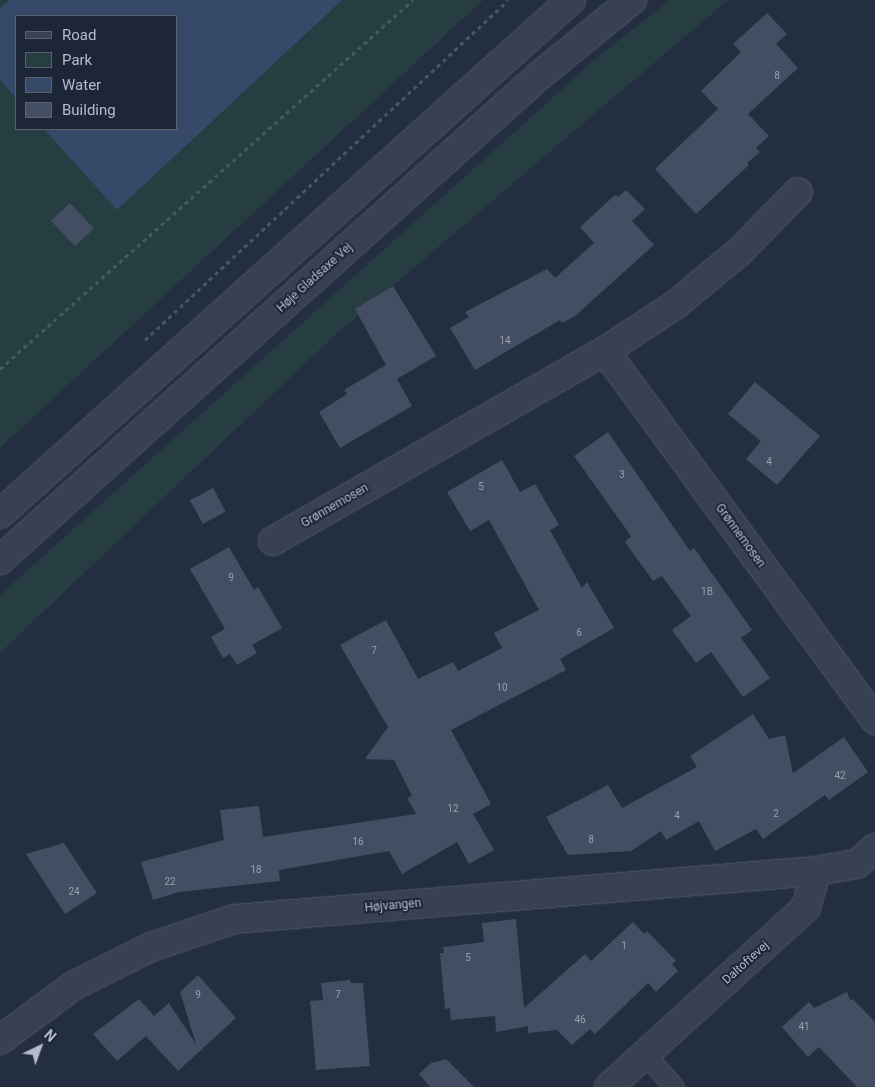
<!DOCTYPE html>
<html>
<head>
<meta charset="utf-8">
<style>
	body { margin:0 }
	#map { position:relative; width:875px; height:1087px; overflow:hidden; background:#242e41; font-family:Roboto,sans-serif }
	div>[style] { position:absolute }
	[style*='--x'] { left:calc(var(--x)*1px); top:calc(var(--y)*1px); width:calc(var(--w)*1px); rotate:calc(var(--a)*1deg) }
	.green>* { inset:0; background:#263d42 }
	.water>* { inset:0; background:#374969 }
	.building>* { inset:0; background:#434e63; transform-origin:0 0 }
	.path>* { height:3px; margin-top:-1.5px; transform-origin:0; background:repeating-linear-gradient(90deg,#445a5f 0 4px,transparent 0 8px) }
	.roads { filter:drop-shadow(0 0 1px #505968) drop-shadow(0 0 1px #505968) }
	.service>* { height:19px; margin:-9.5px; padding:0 9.5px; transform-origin:9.5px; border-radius:9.5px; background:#384151 }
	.minor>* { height:28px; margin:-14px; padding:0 14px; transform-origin:14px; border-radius:14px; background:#384151 }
	.tertiary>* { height:28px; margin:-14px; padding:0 14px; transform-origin:14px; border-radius:14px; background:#384151 }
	span { translate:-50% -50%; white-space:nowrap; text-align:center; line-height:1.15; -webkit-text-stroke:4px #1d2636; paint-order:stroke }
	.number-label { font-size:10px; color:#98a0b1 }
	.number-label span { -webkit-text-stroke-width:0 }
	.street-label { font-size:12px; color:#b5bccb }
	.legend { position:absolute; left:15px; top:15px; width:162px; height:115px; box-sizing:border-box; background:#1d2636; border:1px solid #5a6272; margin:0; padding:6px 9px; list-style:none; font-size:15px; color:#b5bccb }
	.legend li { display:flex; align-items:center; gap:10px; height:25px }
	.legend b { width:25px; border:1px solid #5a6272 }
	.north { position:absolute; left:15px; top:1022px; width:50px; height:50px; -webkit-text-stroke:4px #1d2636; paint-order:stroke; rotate:42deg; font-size:14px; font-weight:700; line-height:20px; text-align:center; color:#b5bccb }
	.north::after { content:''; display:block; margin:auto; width:18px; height:22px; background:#b5bccb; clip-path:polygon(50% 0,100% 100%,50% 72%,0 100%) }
</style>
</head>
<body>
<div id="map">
	<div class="green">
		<div style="clip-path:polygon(evenodd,0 0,483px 0,0 448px,0 0,16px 16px,176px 16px,176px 129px,16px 129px,16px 16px)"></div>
		<div style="clip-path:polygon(670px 0,728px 0,334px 336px,0 653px,0 595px,599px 56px)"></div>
	</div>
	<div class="water">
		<div style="clip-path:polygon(10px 0,342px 0,117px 210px,44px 129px,176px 129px,176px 16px,16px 16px,16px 98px,0 80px,0 8px)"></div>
	</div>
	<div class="building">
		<div style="clip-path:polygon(767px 13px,787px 34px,776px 44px,798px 68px,748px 114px,769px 136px,756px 148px,760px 152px,747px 163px,749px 165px,696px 214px,655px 169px,718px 109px,701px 91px,741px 52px,733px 44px)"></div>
		<div style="clip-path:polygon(626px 190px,645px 209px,632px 221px,654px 245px,575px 316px,562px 323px,560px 320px,475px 370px,450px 328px,469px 317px,465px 312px,547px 269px,555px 278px,594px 243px,580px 227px,615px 195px,618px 197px)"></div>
		<div style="left:70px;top:203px;width:35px;height:26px;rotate:47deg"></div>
		<div style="clip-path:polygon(393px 286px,436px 356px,397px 379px,412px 406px,340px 448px,319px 412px,347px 394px,344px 390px,386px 365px,355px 309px)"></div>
		<div style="clip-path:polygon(755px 382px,820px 436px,777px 485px,746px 459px,761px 441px,728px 414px)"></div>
		<div style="clip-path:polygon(608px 432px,690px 551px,694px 548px,752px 630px,741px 638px,770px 678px,743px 697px,711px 652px,696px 663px,672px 630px,691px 616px,662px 576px,653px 581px,625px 542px,631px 536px,574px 456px)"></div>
		<div style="clip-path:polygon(502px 460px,520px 492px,535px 484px,559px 525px,550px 530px,582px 588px,587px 582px,614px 628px,560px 659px,566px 670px,451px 730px,491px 804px,473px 814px,494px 850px,469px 864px,457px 842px,402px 874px,389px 851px,279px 870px,280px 881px,179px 892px,153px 900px,141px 862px,224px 840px,220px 810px,259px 806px,263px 837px,416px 814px,407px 798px,412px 796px,394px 760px,365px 759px,388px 727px,340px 645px,386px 620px,418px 679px,453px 662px,458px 671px,502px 648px,494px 633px,539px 610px,489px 520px,470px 531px,447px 492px)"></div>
		<div style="left:213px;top:488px;width:27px;height:26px;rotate:62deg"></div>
		<div style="clip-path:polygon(229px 547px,254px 590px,258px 587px,282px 628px,252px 645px,257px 653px,237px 665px,230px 654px,223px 658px,211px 637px,225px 629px,190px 569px)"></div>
		<div style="clip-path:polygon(753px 714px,769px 739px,785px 735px,793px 773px,844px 737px,868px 772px,829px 800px,825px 795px,763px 839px,756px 829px,715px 851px,699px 821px,666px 840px,661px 831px,631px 851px,568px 855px,546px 817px,608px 785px,622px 808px,697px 767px,690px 756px)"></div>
		<div style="clip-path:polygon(64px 843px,97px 893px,65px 914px,26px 854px)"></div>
		<div style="clip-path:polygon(516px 919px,524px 1008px,585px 954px,591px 961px,633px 922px,644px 934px,647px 931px,676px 961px,672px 964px,678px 971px,656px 992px,648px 983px,595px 1034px,590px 1029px,572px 1045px,557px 1030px,528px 1033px,528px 1026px,496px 1032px,495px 1016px,451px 1020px,450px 1008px,445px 1009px,440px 953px,444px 953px,443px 947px,484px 942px,482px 923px)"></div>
		<div style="clip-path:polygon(198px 975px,236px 1018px,178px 1071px,146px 1036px,117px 1061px,93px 1034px,139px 999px,154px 1016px,169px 1003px,196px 1044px,180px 992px)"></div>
		<div style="clip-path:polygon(350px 980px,351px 983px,363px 983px,370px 1066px,316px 1070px,310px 1001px,323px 1000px,321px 983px)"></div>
		<div style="clip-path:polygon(847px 992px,850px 1000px,853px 999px,875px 1022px,875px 1087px,857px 1087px,819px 1047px,808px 1057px,782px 1027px,809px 1002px,814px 1008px)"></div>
		<div style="clip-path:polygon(446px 1059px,474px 1087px,430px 1087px,419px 1074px,431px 1063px)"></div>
	</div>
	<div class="path">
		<div style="--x:145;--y:340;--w:497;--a:-43.1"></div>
		<div style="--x:0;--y:369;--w:554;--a:-41.78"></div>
	</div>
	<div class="roads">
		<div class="service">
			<div style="--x:645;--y:1054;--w:44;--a:48.7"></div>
		</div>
		<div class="minor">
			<div style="--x:605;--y:351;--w:457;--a:53.8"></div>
			<div style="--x:273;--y:541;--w:383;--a:-29.8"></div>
			<div style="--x:605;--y:351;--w:84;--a:-33.3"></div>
			<div style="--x:675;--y:305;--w:83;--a:-39.6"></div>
			<div style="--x:739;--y:252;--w:84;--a:-45.5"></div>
			<div style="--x:0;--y:1040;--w:91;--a:-36.5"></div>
			<div style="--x:73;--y:986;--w:87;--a:-26.6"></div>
			<div style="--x:151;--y:947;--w:88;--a:-18.6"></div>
			<div style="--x:234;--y:919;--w:584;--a:-4.71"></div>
			<div style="--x:609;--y:1087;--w:266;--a:-42.3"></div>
			<div style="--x:806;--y:908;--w:38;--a:-75"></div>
			<div style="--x:816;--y:871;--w:42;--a:-9.7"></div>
			<div style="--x:857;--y:864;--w:24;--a:-42"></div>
		</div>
		<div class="tertiary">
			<div style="--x:0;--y:514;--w:768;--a:-41.99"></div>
			<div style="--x:0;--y:560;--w:726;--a:-41.93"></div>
			<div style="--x:540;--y:75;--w:119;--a:-39.2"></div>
		</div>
	</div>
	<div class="number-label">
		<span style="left:777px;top:76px">8</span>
		<span style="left:505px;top:341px">14</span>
		<span style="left:769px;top:462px">4</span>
		<span style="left:622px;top:475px">3</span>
		<span style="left:481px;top:487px">5</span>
		<span style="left:231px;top:578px">9</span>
		<span style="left:707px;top:592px">1B</span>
		<span style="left:579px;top:633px">6</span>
		<span style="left:374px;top:651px">7</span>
		<span style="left:502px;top:688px">10</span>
		<span style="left:840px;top:776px">42</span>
		<span style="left:453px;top:809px">12</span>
		<span style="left:776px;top:814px">2</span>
		<span style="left:677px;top:816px">4</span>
		<span style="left:591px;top:840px">8</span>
		<span style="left:358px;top:842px">16</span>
		<span style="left:256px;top:870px">18</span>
		<span style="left:170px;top:882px">22</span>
		<span style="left:74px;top:892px">24</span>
		<span style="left:624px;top:946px">1</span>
		<span style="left:468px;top:958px">5</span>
		<span style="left:198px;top:995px">9</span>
		<span style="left:338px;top:995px">7</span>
		<span style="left:580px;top:1020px">46</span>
		<span style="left:804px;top:1027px">41</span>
	</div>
	<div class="street-label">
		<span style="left:315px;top:278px;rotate:-42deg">Høje Gladsaxe Vej</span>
		<span style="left:335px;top:506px;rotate:-30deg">Grønnemosen</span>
		<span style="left:740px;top:536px;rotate:54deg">Grønnemosen</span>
		<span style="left:393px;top:906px;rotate:-5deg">Højvangen</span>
		<span style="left:746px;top:963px;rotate:-42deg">Daltoftevej</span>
	</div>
	<ul class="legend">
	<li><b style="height:6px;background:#384151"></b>Road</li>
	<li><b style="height:14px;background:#263d42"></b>Park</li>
	<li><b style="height:14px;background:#374969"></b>Water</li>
	<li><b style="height:14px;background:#434e63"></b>Building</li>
	</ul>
	<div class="north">N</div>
</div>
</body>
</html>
